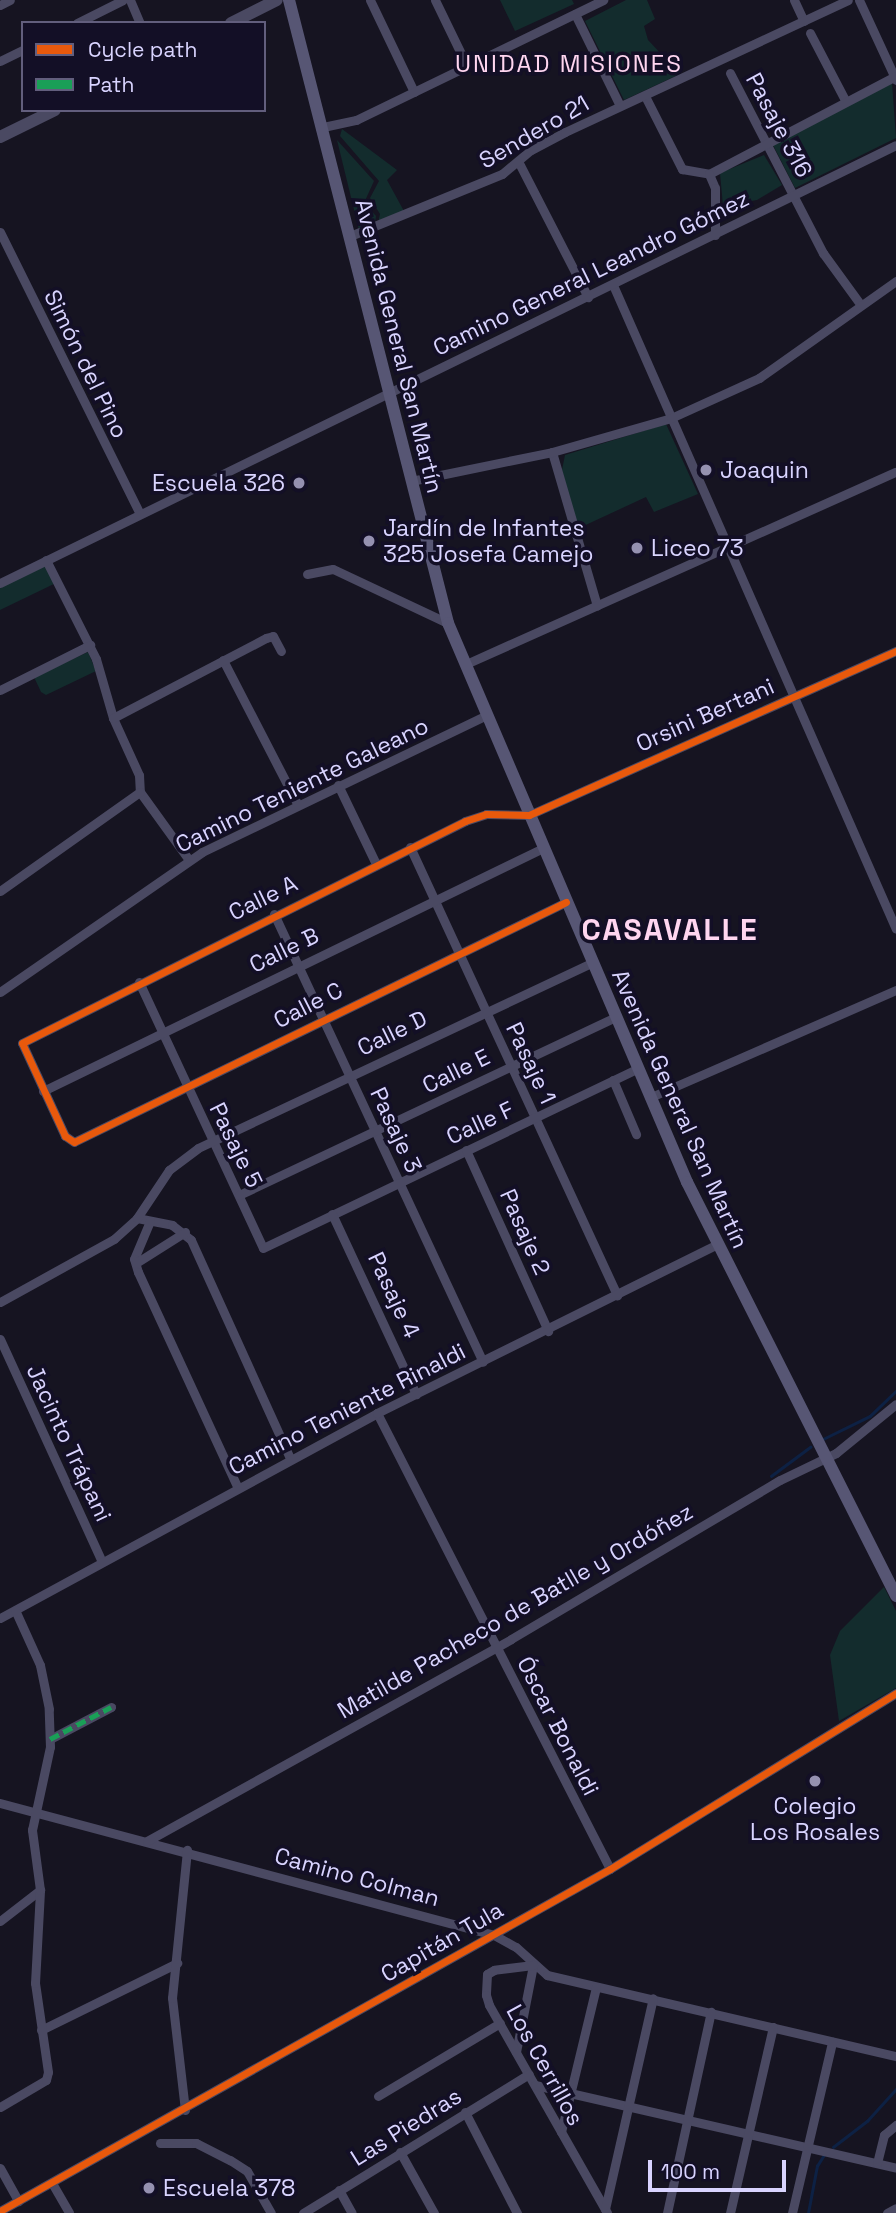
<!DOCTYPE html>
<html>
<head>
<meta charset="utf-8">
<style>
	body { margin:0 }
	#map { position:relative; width:896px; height:2213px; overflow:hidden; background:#161421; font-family:"Space Grotesk",sans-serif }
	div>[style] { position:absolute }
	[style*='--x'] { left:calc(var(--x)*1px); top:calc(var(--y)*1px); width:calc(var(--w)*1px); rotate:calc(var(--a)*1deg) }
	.green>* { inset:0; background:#132c2d }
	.stream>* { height:2.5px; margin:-1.25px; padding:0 1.25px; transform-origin:1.25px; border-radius:1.25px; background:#0d2144 }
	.minor>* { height:9px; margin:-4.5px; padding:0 4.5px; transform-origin:4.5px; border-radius:4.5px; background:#4a4962 }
	.tertiary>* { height:12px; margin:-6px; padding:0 6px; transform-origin:6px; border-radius:6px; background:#4a4962 }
	.secondary>* { height:12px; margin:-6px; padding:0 6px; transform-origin:6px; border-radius:6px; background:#575674 }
	.quiet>* { height:5px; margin-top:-2.5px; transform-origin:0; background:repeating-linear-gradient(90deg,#1a9f57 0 10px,transparent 0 15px) }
	.cycleway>* { height:7px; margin:-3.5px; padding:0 3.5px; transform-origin:3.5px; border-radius:3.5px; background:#e8590c }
	.dots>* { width:19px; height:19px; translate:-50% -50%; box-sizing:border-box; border:4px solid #130f26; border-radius:50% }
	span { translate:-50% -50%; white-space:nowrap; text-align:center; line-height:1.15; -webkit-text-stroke:7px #130f26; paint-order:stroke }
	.street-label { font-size:23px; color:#d9d4ff }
	.poi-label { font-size:23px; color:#d9d4ff }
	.left { translate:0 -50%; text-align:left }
	.right { translate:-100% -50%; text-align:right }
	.neighbourhood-label { font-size:24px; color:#ffd6f0; letter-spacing:2px }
	.district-label { font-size:30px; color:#ffd6f0; font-weight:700; letter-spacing:2px }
	.legend { position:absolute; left:21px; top:21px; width:245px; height:91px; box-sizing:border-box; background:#130f26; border:2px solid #625e7d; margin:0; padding:9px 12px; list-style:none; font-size:21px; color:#d9d4ff }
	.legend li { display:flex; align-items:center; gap:14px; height:35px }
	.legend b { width:35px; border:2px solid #625e7d }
	.scale { position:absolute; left:648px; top:2160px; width:138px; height:32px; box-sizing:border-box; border:4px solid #d9d4ff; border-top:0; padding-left:9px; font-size:21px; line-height:24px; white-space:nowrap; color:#d9d4ff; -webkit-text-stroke:5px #130f26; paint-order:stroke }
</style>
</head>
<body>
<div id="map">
	<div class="green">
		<div style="clip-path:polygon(500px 0,572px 0,574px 4px,515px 31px)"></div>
		<div style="clip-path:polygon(626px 0,647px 0,655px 19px,644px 26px,648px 40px,680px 74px,624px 100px,585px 21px)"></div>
		<div style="clip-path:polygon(892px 83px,896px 138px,795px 188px,773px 145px)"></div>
		<div style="clip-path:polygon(342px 129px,397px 170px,387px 180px,405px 213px,378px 223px,380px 214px,370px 198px,379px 181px,340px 136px)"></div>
		<div style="clip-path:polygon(337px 140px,374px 181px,364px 203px,376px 216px,375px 222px,359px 230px)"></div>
		<div style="clip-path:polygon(764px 155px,782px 185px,757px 200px,723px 206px,720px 173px)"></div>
		<div style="clip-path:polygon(666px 424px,698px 494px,654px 512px,646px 497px,577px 529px,562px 470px,565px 455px)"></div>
		<div style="clip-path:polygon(46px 560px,58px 582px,0 610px,0 583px)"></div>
		<div style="clip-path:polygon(88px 652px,96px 671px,46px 695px,41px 692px,34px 677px)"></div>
		<div style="clip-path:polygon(884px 1587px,896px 1611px,896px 1688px,839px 1721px,830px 1655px,840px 1631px)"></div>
	</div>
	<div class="stream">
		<div style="--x:823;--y:1439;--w:52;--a:-26.1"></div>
		<div style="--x:870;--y:1416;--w:36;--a:-44"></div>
		<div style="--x:771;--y:1476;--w:49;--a:-36.6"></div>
		<div style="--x:833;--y:2147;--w:43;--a:-37.4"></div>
		<div style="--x:867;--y:2121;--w:43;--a:-47.8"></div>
		<div style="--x:808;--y:2213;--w:48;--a:-79.2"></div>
		<div style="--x:817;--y:2166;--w:13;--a:-58"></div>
	</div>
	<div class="minor">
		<div style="--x:130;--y:0;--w:25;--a:67"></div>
		<div style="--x:370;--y:0;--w:102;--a:64.4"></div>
		<div style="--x:435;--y:0;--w:73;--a:64.1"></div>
		<div style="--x:794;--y:0;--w:23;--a:65"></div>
		<div style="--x:859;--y:0;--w:88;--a:65.2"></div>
		<div style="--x:0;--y:5;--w:11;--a:-27"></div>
		<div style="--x:575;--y:14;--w:102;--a:63.9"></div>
		<div style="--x:77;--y:23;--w:51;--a:-26.6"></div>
		<div style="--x:810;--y:33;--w:76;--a:62.4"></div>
		<div style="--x:0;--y:61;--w:25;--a:-26"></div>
		<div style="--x:730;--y:73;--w:203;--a:62.7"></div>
		<div style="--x:823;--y:253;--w:63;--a:54"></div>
		<div style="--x:646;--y:98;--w:80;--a:63.1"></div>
		<div style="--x:682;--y:169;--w:27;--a:10"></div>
		<div style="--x:709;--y:174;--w:209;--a:-27.7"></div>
		<div style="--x:323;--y:127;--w:34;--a:-12"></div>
		<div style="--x:356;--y:120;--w:275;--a:-25.9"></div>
		<div style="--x:519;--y:163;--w:151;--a:62.8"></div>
		<div style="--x:709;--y:174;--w:15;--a:67"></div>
		<div style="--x:715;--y:188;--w:47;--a:90"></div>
		<div style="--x:0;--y:232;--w:313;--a:63.6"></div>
		<div style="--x:350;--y:236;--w:164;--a:-22.2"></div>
		<div style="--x:502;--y:174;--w:38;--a:-40"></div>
		<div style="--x:531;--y:150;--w:38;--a:-28"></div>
		<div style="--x:565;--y:132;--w:312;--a:-25"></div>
		<div style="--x:613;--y:285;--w:703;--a:66.28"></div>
		<div style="--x:552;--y:452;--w:160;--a:73.7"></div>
		<div style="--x:411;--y:481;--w:144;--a:-11.6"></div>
		<div style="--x:552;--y:452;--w:124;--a:-15.9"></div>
		<div style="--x:671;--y:418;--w:97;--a:-24.4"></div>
		<div style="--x:759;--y:378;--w:168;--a:-35.3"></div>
		<div style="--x:46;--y:560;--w:111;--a:63.2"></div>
		<div style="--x:96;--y:659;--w:61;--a:73.9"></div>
		<div style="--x:113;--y:718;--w:63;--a:65.5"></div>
		<div style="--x:139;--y:775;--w:17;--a:87"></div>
		<div style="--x:140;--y:792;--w:84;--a:54.2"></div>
		<div style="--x:307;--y:574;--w:26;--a:-11"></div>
		<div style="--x:333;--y:569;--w:127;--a:25.2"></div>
		<div style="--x:0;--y:583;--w:997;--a:-26.05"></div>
		<div style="--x:223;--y:660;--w:163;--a:62.7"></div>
		<div style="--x:466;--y:664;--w:471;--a:-24.1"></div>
		<div style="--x:0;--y:690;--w:101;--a:-26.6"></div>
		<div style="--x:113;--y:718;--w:173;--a:-27.6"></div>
		<div style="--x:266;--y:638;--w:7;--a:-16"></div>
		<div style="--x:273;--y:636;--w:17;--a:62"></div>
		<div style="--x:338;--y:785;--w:88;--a:64.3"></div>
		<div style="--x:410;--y:847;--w:494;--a:65.2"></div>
		<div style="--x:0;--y:891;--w:171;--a:-35.3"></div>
		<div style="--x:566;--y:902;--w:547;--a:154"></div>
		<div style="--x:74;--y:1142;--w:11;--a:-146"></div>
		<div style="--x:65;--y:1136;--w:102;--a:-114.8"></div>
		<div style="--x:22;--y:1043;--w:496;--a:-26.6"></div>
		<div style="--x:465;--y:821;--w:22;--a:-18"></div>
		<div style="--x:486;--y:814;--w:43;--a:1.3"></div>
		<div style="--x:529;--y:815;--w:402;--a:-24.1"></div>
		<div style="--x:274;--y:914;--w:494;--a:65"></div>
		<div style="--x:139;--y:982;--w:293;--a:65"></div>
		<div style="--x:263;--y:1248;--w:416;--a:-25.6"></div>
		<div style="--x:0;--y:992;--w:246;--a:-34.7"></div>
		<div style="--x:202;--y:852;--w:316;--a:-25.7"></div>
		<div style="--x:613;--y:1080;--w:59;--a:66.9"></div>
		<div style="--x:43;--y:1091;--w:556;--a:-25.92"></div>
		<div style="--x:651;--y:1097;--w:267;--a:-23.6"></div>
		<div style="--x:466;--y:1150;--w:199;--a:65.6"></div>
		<div style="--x:239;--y:1195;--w:416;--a:-25.3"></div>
		<div style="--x:332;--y:1214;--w:199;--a:65"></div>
		<div style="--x:137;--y:1218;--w:36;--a:11"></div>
		<div style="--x:172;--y:1225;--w:24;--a:38"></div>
		<div style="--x:191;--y:1240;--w:239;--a:65.6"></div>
		<div style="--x:150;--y:1221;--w:41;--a:112.8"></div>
		<div style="--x:134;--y:1259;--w:14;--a:73"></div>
		<div style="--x:138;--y:1272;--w:236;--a:65.2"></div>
		<div style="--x:136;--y:1263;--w:58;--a:-32.3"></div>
		<div style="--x:0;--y:1302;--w:130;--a:-28.9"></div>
		<div style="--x:114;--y:1239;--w:31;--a:-42"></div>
		<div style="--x:137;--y:1218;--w:58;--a:-56.3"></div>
		<div style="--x:169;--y:1170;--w:36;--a:-37"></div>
		<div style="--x:198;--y:1148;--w:434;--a:-25.2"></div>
		<div style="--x:0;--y:1339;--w:245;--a:65.4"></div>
		<div style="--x:377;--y:1413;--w:512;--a:62.93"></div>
		<div style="--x:0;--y:1618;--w:429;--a:-28.5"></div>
		<div style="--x:377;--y:1413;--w:378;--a:-26.4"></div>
		<div style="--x:50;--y:1739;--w:69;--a:-27.7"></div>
		<div style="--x:0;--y:1803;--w:511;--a:14.96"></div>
		<div style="--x:494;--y:1935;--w:25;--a:29"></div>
		<div style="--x:516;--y:1947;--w:42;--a:42.1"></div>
		<div style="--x:547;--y:1975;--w:358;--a:13.1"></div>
		<div style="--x:147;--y:1841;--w:416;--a:-29"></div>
		<div style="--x:511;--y:1639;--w:312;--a:-30.6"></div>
		<div style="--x:780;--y:1480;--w:62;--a:-25.7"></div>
		<div style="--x:836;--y:1453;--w:77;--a:-39.2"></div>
		<div style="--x:0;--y:1921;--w:51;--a:-37.8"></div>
		<div style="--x:41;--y:2030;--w:152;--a:-26.2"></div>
		<div style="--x:516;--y:2052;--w:89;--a:-78.9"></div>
		<div style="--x:533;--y:1965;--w:39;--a:173"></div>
		<div style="--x:494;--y:1970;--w:8;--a:150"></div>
		<div style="--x:487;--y:1974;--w:21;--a:93"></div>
		<div style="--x:486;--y:1995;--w:10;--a:73"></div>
		<div style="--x:489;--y:2005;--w:239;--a:60.4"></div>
		<div style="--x:535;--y:2085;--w:370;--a:12.9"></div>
		<div style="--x:378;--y:2096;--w:142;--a:-30.9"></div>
		<div style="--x:0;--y:2107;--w:53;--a:-30.4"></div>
		<div style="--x:46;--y:2080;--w:8;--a:-76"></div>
		<div style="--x:48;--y:2072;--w:90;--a:-98.3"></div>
		<div style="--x:35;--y:1983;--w:93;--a:-86.9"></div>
		<div style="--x:40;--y:1890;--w:61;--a:-97.6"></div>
		<div style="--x:32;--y:1830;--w:85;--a:-77.8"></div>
		<div style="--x:50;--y:1747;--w:38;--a:-92"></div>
		<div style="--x:49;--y:1709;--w:45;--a:-101.6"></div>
		<div style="--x:40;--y:1665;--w:60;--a:-114.4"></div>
		<div style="--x:185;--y:2110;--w:113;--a:-96.6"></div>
		<div style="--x:172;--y:1998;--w:149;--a:-84.2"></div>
		<div style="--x:465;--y:2112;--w:114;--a:62.8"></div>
		<div style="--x:561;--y:2132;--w:149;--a:-76.4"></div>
		<div style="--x:160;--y:2143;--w:36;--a:0"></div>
		<div style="--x:196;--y:2143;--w:38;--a:27"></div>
		<div style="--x:230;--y:2160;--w:20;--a:33"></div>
		<div style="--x:247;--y:2171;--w:48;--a:60.3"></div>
		<div style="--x:400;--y:2152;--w:70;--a:60.9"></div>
		<div style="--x:877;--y:2163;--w:29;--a:-76"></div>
		<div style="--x:884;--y:2135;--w:16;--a:-40"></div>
		<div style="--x:0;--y:2168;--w:38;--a:61"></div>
		<div style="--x:52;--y:2183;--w:34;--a:60"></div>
		<div style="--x:339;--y:2190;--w:26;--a:61"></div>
		<div style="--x:605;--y:2209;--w:216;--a:-77.2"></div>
		<div style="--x:0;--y:2211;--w:699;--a:-29.28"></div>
		<div style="--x:610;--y:1869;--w:336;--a:-31.6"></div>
		<div style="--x:303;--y:2213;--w:265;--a:-31.6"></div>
		<div style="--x:667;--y:2213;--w:206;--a:-77.7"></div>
		<div style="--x:730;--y:2213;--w:191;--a:-77"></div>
		<div style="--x:792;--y:2213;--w:176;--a:-76.8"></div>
		<div style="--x:887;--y:2213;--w:10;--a:-29"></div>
	</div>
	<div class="tertiary">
		<div style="--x:231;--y:23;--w:51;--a:-26.6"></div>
		<div style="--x:0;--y:137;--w:61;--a:-26.1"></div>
	</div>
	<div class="secondary">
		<div style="--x:289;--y:0;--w:643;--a:75.68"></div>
		<div style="--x:448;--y:623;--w:608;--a:66.85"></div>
		<div style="--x:687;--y:1182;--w:464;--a:63.2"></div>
	</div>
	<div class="quiet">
		<div style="--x:50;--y:1739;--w:69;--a:-27.7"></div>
	</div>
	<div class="cycleway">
		<div style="--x:566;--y:902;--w:547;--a:154"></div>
		<div style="--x:74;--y:1142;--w:11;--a:-146"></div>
		<div style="--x:65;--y:1136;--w:102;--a:-114.8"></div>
		<div style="--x:22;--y:1043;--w:496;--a:-26.6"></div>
		<div style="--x:465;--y:821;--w:22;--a:-18"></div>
		<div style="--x:486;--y:814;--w:43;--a:1.3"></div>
		<div style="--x:529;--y:815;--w:402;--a:-24.1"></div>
		<div style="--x:0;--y:2211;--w:699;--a:-29.28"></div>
		<div style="--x:610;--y:1869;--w:336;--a:-31.6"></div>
	</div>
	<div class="dots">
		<div style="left:706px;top:470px;background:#9591b1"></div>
		<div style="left:299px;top:483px;background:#9591b1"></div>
		<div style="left:369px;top:541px;background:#9591b1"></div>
		<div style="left:637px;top:548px;background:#9591b1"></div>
		<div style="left:815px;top:1781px;background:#9591b1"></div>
		<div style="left:149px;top:2188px;background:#9591b1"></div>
	</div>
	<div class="street-label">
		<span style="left:779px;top:125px;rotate:62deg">Pasaje 316</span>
		<span style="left:534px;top:132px;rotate:-30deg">Sendero 21</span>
		<span style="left:591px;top:273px;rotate:-26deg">Camino General Leandro Gómez</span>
		<span style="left:399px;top:346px;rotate:76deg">Avenida General San Martín</span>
		<span style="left:86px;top:364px;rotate:64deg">Simón del Pino</span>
		<span style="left:705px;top:715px;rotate:-24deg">Orsini Bertani</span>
		<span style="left:302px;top:785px;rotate:-26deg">Camino Teniente Galeano</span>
		<span style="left:263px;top:898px;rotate:-26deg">Calle A</span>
		<span style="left:284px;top:950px;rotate:-26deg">Calle B</span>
		<span style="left:308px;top:1005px;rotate:-27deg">Calle C</span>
		<span style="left:392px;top:1033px;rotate:-26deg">Calle D</span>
		<span style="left:531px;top:1063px;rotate:65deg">Pasaje 1</span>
		<span style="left:456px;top:1071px;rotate:-26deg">Calle E</span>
		<span style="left:680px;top:1109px;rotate:66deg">Avenida General San Martín</span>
		<span style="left:480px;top:1123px;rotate:-25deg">Calle F</span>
		<span style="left:396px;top:1130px;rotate:65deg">Pasaje 3</span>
		<span style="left:236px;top:1145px;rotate:64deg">Pasaje 5</span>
		<span style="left:525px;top:1232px;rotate:66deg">Pasaje 2</span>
		<span style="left:394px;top:1295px;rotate:65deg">Pasaje 4</span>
		<span style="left:347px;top:1409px;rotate:-27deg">Camino Teniente Rinaldi</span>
		<span style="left:69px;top:1443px;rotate:65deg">Jacinto Trápani</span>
		<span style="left:515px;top:1611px;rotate:-30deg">Matilde Pacheco de Batlle y Ordóñez</span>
		<span style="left:558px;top:1726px;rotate:63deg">Óscar Bonaldi</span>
		<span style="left:357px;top:1877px;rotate:15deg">Camino Colman</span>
		<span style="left:442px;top:1942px;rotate:-30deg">Capitán Tula</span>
		<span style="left:545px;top:2065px;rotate:61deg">Los Cerrillos</span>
		<span style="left:406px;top:2127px;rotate:-32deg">Las Piedras</span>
	</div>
	<div class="poi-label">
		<span class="left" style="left:720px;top:470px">Joaquin</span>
		<span class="right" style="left:285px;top:483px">Escuela 326</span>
		<span class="left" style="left:383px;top:541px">Jardín de Infantes<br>325 Josefa Camejo</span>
		<span class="left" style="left:651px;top:548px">Liceo 73</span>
		<span style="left:815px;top:1819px">Colegio<br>Los Rosales</span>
		<span class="left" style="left:163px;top:2188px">Escuela 378</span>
	</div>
	<div class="neighbourhood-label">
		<span style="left:569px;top:64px">UNIDAD MISIONES</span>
	</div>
	<div class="district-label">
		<span style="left:670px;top:930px">CASAVALLE</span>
	</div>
	<ul class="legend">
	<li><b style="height:9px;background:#e8590c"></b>Cycle path</li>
	<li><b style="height:9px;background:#1a9f57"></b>Path</li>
	</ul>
	<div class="scale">100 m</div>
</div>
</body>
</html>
